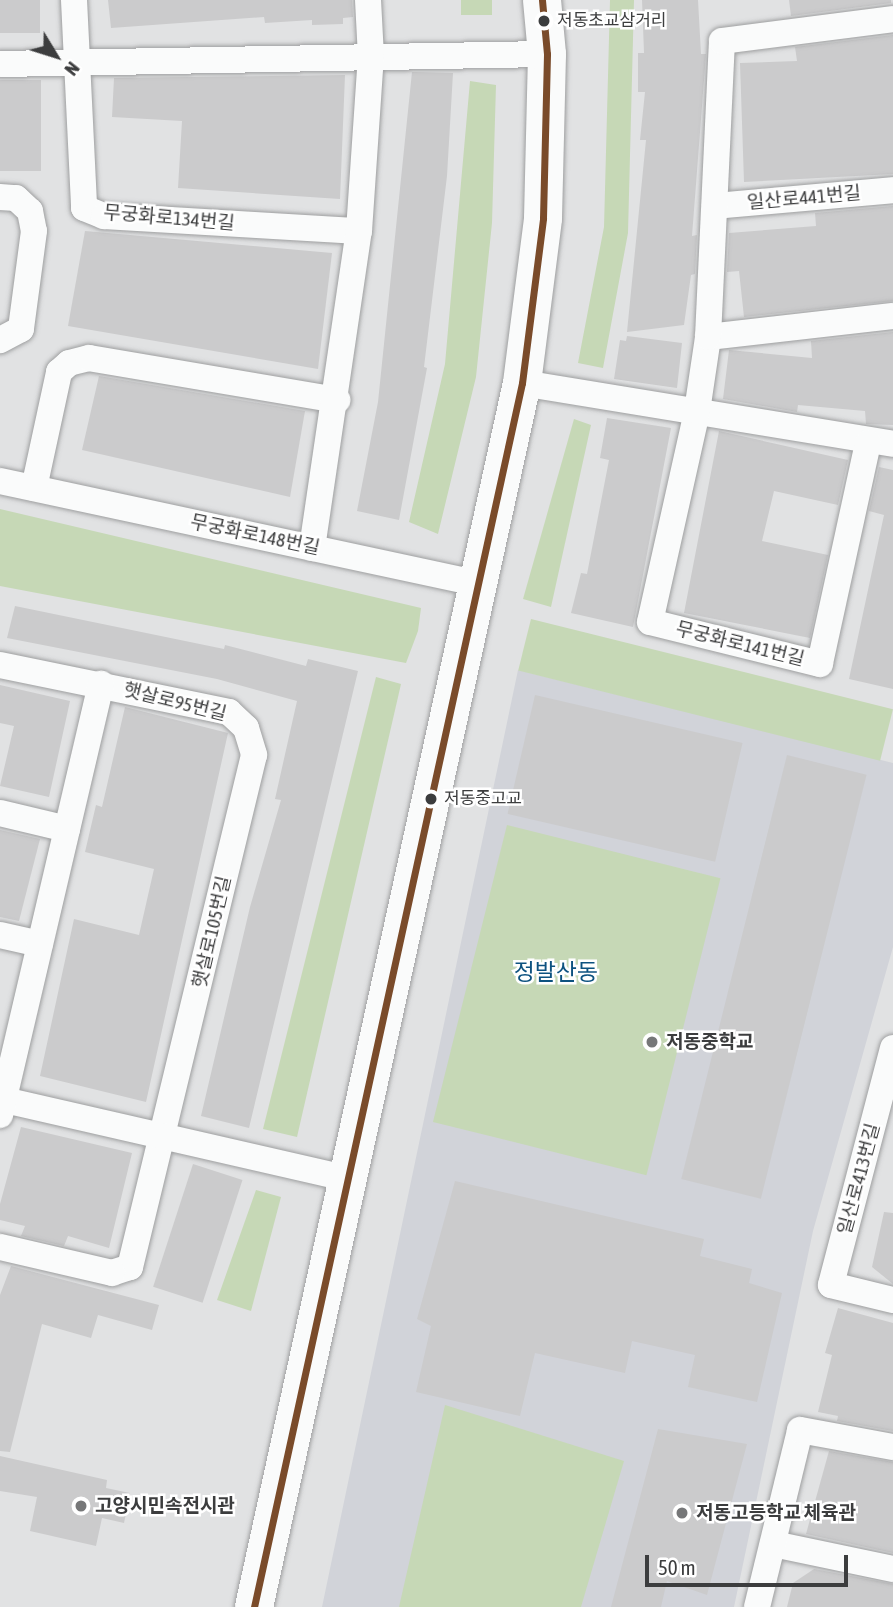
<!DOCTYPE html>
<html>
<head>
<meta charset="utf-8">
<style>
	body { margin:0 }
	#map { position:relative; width:893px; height:1607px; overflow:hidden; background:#e1e2e3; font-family:"Asap Condensed","Noto Sans KR",sans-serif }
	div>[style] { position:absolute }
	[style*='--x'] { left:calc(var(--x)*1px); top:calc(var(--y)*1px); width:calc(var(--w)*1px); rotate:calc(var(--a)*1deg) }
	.built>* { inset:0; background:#d1d3d9 }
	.green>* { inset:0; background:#c6d8b6; transform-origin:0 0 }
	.building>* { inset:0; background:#cbcbcc; transform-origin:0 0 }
	.roads { filter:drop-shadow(0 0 2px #9e9fa0) drop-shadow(0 0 2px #9e9fa0) }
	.street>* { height:26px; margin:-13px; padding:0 13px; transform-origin:13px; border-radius:13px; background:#fafbfb }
	.secondary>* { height:38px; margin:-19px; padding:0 19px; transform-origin:19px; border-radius:19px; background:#fafbfb }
	.bus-1>* { height:7px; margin:-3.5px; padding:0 3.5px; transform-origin:3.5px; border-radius:3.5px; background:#7a4b2a }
	.dots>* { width:19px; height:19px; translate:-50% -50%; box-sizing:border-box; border:4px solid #fff; border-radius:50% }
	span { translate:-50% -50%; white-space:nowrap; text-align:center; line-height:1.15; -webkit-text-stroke:5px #fff; paint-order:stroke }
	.bus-label { font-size:17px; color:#3c3d3e }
	.left { translate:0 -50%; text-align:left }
	.street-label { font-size:19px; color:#3c3d3e }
	.poi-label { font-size:19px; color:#3c3d3e; font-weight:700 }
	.quarter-label { font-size:23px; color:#0d5280 }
	.north { position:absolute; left:21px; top:21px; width:70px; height:70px; -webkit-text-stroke:5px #fff; paint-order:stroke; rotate:128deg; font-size:19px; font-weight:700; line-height:28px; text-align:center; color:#3c3d3e }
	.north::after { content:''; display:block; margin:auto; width:24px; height:32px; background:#3c3d3e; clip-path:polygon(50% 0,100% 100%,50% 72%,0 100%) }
	.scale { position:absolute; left:645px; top:1555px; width:203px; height:32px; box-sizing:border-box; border:4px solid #3c3d3e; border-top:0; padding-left:9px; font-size:21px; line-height:24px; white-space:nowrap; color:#3c3d3e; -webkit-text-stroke:5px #fff; paint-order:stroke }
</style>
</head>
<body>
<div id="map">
	<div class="built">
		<div style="clip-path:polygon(518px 670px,893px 763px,893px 947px,813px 1231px,734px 1607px,322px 1607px)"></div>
	</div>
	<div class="green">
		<div style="left:461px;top:0;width:31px;height:15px"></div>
		<div style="clip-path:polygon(610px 0,634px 0,628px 233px,603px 368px,578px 363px,604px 227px)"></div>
		<div style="clip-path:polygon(470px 81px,496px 85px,492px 223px,476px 377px,438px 534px,409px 522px,445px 364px)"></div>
		<div style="clip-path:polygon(574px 419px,591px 425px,551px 607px,523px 599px)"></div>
		<div style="clip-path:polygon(0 509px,421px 608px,418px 631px,406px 663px,0 586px)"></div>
		<div style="left:531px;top:619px;width:373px;height:53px;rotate:14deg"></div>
		<div style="clip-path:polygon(376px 677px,401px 684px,297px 1137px,263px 1129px)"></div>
		<div style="left:507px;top:825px;width:220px;height:306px;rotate:14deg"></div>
		<div style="clip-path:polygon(256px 1190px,281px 1197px,251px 1311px,217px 1300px)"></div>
		<div style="clip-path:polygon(445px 1405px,624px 1461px,581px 1607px,399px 1607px)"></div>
	</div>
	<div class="building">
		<div style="left:0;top:0;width:40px;height:33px"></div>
		<div style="clip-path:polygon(108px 0,352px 0,353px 17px,343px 18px,343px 24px,312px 25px,312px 20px,265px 23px,264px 17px,111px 28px)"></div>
		<div style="clip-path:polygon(642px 0,698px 0,701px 54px,706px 54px,692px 236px,697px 235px,695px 274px,691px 275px,684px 325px,627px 332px,646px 140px,640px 140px,645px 92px,638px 92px,638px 53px,644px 53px)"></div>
		<div style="clip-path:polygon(789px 0,891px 0,891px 3px,791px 16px)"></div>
		<div style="clip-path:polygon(893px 35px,893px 174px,744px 182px,740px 63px,797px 61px,795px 47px)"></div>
		<div style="clip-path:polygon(412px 72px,453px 73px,447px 176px,424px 367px,427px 368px,399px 520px,357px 511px,378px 402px)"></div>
		<div style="clip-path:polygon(345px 75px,340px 199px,178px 188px,182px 121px,112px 117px,114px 78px)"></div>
		<div style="left:0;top:80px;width:41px;height:91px"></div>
		<div style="clip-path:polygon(893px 206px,893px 301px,744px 317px,739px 271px,727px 272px,729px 233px,816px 226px,815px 213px)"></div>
		<div style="clip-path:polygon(85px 231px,332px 253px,318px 369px,68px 326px)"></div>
		<div style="clip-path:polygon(893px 332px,893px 425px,866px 424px,865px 411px,798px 405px,797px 412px,723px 399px,729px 350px,812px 358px,811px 341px)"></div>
		<div style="clip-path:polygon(627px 336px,682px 343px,677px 388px,614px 379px,620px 340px,626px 341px)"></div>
		<div style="clip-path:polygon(99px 376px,305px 411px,290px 497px,82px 450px)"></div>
		<div style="clip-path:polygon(607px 418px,671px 428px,633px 627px,571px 613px,581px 573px,587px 574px,609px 460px,600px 458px)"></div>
		<div style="clip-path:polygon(719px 431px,848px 460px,838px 505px,774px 491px,762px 541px,828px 555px,810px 638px,684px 613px)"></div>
		<div style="clip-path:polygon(879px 467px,893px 470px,893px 689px,849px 679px,884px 515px,869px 511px)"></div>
		<div style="clip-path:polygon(15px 606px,224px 649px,225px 645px,306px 666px,308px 659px,358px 671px,249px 1128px,201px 1116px,250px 907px,281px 800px,275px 799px,297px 701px,217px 679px,7px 638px)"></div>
		<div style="clip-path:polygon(0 685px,70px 701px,49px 797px,0 786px,14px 726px,0 723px)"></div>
		<div style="left:535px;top:695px;width:213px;height:122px;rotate:13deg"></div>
		<div style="clip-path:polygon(125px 707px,228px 733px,146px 1102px,40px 1076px,74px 919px,139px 935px,154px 869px,85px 852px,96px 805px,102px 807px)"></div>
		<div style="left:787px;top:755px;width:82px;height:437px;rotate:14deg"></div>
		<div style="clip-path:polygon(0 830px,40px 839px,19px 921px,0 917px)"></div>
		<div style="clip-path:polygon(21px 1127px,132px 1153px,109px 1248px,68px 1236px,64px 1246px,21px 1236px,25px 1226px,0 1220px,0 1204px)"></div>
		<div style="left:193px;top:1164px;width:52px;height:129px;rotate:18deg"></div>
		<div style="clip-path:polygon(455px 1181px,704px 1239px,700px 1256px,752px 1269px,749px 1283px,782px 1293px,757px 1402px,688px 1387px,695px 1355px,632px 1341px,625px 1373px,535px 1353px,520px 1416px,416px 1392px,431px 1326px,417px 1319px)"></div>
		<div style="clip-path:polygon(884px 1212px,893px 1213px,893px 1284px,872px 1267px)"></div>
		<div style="clip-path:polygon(11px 1266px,159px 1305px,152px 1330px,98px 1315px,91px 1338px,42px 1324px,10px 1452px,0 1451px,0 1295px)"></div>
		<div style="clip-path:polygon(838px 1308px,893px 1323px,893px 1431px,837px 1421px,838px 1416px,818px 1412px,832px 1355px,825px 1353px)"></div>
		<div style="clip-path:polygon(658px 1429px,747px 1444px,707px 1595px,667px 1581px,661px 1607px,611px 1607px)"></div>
		<div style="clip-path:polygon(829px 1451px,893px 1462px,893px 1553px,806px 1534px)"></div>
		<div style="clip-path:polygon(0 1456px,107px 1480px,106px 1488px,130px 1493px,124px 1523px,102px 1518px,96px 1546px,30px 1531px,37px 1497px,0 1491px)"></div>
		<div style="clip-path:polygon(814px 1569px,893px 1584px,893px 1607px,787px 1607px,793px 1583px)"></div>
	</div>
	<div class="roads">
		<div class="street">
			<div style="--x:74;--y:0;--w:208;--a:87.2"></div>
			<div style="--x:84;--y:208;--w:22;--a:22"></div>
			<div style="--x:104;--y:216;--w:255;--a:3.4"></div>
			<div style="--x:0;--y:64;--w:547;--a:-1.05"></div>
			<div style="--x:0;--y:197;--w:16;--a:4"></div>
			<div style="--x:16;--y:198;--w:19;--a:43"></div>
			<div style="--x:30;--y:211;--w:20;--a:79"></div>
			<div style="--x:34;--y:231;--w:99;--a:97.6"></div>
			<div style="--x:21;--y:329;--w:24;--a:152"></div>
			<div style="--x:715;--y:206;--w:179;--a:-5.1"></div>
			<div style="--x:708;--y:337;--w:186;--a:-6.5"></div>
			<div style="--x:522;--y:383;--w:376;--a:9.3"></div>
			<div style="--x:868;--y:443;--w:226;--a:102.3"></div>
			<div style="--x:820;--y:664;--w:175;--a:-166.1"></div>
			<div style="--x:650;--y:622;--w:216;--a:-77.4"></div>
			<div style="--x:697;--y:411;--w:75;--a:-81.5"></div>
			<div style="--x:708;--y:337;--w:296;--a:-87.3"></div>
			<div style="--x:722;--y:41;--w:172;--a:-7.3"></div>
			<div style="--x:0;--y:481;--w:486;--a:12.1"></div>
			<div style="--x:34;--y:488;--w:119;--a:-77.8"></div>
			<div style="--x:59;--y:372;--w:13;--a:-42"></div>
			<div style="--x:69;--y:363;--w:21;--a:-14"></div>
			<div style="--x:89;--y:358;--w:252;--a:9.6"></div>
			<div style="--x:312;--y:548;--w:320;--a:-81.6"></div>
			<div style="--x:359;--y:231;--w:174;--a:-86.1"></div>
			<div style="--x:371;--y:57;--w:57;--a:-93"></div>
			<div style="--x:0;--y:665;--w:234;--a:11.6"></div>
			<div style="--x:229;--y:712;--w:23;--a:43"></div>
			<div style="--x:246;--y:728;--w:28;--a:73"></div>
			<div style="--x:254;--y:755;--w:527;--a:103.61"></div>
			<div style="--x:130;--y:1267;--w:19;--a:162"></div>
			<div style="--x:112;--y:1273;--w:115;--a:-166.9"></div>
			<div style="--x:0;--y:813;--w:69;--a:13.4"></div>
			<div style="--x:0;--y:935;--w:41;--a:12.7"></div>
			<div style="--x:893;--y:1048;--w:245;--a:104.7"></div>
			<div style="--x:831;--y:1285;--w:64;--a:13.6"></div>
			<div style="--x:0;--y:1099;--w:355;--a:12.9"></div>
			<div style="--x:0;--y:1115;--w:443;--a:-76.8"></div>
			<div style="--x:773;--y:1544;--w:123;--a:11.8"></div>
			<div style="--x:757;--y:1607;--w:182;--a:-76.3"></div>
			<div style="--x:800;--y:1430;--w:95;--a:10.4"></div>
		</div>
		<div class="secondary">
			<div style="--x:254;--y:1607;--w:1253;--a:-77.65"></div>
			<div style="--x:522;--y:383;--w:166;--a:-82.7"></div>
			<div style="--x:543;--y:218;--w:164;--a:-88.6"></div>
			<div style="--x:547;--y:54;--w:54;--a:-95.3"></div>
		</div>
	</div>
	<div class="bus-1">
		<div style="--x:254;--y:1607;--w:1253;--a:-77.65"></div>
		<div style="--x:522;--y:383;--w:166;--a:-82.7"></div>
		<div style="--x:543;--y:218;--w:164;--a:-88.6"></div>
		<div style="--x:547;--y:54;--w:54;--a:-95.3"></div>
	</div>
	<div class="dots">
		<div style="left:544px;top:21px;background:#3c3d3e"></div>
		<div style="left:431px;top:799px;background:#3c3d3e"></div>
		<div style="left:652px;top:1042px;background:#767778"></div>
		<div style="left:81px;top:1506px;background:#767778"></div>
		<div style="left:682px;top:1513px;background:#767778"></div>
	</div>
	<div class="bus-label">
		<span class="left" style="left:557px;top:21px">저동초교삼거리</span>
		<span class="left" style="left:444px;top:799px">저동중고교</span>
	</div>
	<div class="street-label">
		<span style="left:804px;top:198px;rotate:-5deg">일산로441번길</span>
		<span style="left:169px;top:218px;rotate:5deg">무궁화로134번길</span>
		<span style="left:255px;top:535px;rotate:12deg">무궁화로148번길</span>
		<span style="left:740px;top:644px;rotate:14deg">무궁화로141번길</span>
		<span style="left:175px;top:702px;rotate:14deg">햇살로95번길</span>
		<span style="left:212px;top:932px;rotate:-77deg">햇살로105번길</span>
		<span style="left:859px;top:1179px;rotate:-75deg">일산로413번길</span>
	</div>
	<div class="poi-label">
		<span class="left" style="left:666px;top:1042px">저동중학교</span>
		<span class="left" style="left:95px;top:1506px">고양시민속전시관</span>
		<span class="left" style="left:696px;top:1513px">저동고등학교 체육관</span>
	</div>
	<div class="quarter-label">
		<span style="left:556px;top:972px">정발산동</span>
	</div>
	<div class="north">N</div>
	<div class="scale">50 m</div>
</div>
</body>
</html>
